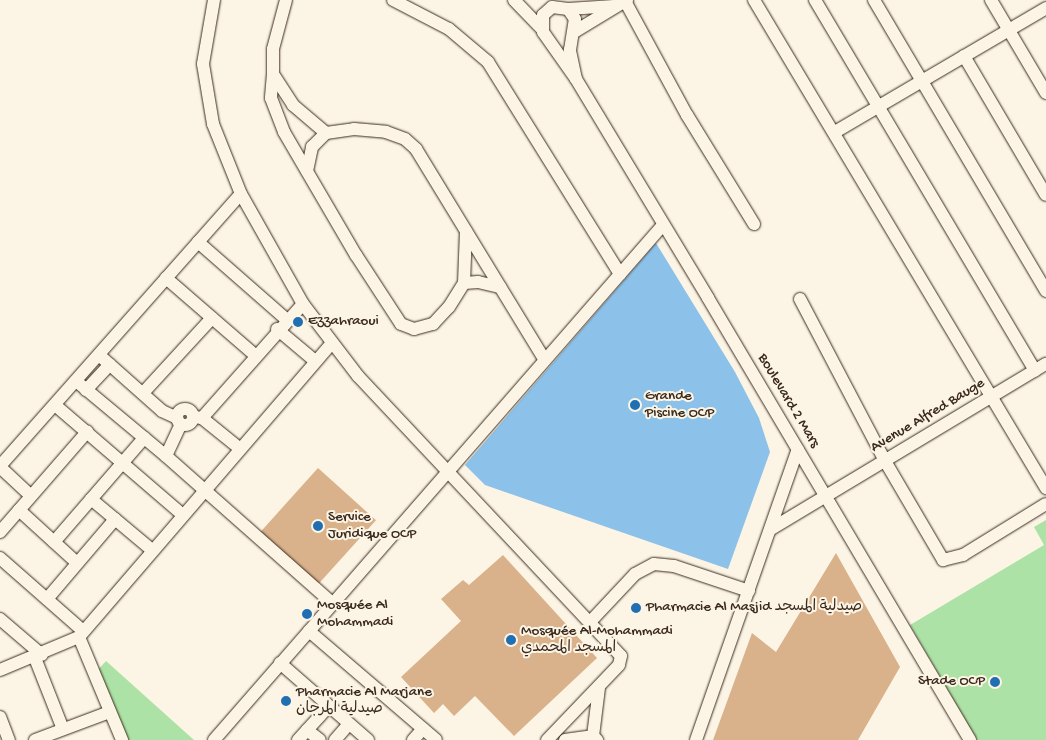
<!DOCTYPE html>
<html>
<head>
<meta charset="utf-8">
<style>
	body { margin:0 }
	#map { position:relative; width:1046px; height:740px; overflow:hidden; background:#fcf5e5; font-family:"Gochi Hand","Playpen Sans Arabic",sans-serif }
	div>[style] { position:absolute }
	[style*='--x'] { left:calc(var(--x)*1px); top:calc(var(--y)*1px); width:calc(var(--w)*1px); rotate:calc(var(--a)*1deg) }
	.green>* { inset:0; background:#ace2a5 }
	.water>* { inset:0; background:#8cc1e9 }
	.building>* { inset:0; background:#d9b18a; transform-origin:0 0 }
	.roads { filter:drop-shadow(0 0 1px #3b2a1e) drop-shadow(0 0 1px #3b2a1e) }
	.minor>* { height:12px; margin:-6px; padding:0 6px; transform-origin:6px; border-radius:6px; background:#fcf5e5 }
	.minor>.ring { margin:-6px; padding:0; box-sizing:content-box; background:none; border:12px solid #fcf5e5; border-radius:50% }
	.dots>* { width:14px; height:14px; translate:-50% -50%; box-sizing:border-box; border:2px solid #fcf5e5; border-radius:50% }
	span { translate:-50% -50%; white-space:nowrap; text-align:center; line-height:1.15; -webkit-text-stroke:4px #fcf5e5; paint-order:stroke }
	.poi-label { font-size:15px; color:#3b2a1e }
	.left { translate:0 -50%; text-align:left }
	.right { translate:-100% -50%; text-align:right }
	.street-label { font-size:15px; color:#3b2a1e }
</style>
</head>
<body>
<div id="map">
	<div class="green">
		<div style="clip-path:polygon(1046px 520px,1046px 740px,977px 740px,910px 625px,1044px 545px,1034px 527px)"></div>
		<div style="clip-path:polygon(106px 661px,194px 740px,125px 740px,96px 672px)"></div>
	</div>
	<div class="water">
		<div style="clip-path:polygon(656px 243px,735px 372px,759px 418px,770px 452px,728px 569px,485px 485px,465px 465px)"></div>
	</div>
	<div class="building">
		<div style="left:318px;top:468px;width:78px;height:86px;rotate:42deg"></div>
		<div style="clip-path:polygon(836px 553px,900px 667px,858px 740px,713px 740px,752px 633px,776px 652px)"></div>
		<div style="clip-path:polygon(503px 555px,597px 658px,514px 736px,475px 696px,454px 716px,443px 704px,434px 713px,401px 677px,461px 621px,441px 599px,463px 580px,469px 585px)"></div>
	</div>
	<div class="roads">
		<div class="minor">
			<div style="--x:214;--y:0;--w:65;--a:99.8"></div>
			<div style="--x:203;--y:64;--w:61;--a:80.5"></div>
			<div style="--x:213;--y:124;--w:75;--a:68.2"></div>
			<div style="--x:241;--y:194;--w:126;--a:60.6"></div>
			<div style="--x:303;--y:304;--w:91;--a:52.6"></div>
			<div style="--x:358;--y:376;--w:384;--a:46.8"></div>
			<div style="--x:621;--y:656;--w:9;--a:103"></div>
			<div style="--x:619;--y:665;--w:104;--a:133.8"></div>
			<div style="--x:286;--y:0;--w:51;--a:104.9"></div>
			<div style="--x:273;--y:49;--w:25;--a:90"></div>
			<div style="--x:273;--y:74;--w:37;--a:57"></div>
			<div style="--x:293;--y:105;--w:43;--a:40.3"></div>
			<div style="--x:326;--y:133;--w:28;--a:-8"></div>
			<div style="--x:354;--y:129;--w:32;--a:5"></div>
			<div style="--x:386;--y:132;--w:20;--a:20"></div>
			<div style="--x:405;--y:139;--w:15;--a:42"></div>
			<div style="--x:416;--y:149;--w:247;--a:58.6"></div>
			<div style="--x:393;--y:0;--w:63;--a:27.4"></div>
			<div style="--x:449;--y:29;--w:51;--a:40.2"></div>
			<div style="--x:488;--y:62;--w:250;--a:58.1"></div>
			<div style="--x:514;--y:0;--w:39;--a:46"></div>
			<div style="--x:754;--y:0;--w:569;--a:59.11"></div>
			<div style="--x:815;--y:0;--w:431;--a:59.3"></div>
			<div style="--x:874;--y:0;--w:338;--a:59.4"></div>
			<div style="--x:991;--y:0;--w:108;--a:59.4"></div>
			<div style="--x:625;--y:1;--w:130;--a:61.5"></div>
			<div style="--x:687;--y:115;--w:128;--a:58.4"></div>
			<div style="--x:568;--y:9;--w:46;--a:-3.7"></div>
			<div style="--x:574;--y:32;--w:62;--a:-31.1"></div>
			<div style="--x:964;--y:56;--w:161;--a:59.5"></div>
			<div style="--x:273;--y:74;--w:24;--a:95"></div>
			<div style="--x:271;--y:98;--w:36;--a:69"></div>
			<div style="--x:284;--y:132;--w:143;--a:59.7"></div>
			<div style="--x:356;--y:255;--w:82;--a:56.9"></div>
			<div style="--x:401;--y:324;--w:14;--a:21"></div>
			<div style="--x:414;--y:329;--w:20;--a:-15"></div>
			<div style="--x:433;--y:324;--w:23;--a:-47"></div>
			<div style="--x:449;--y:307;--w:28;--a:-58"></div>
			<div style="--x:464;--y:283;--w:14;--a:-4"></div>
			<div style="--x:478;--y:282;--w:23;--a:13"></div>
			<div style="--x:576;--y:79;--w:30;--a:-102"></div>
			<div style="--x:570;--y:50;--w:31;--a:-81"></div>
			<div style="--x:575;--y:19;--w:12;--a:-125"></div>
			<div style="--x:568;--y:9;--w:16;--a:-173"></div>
			<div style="--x:552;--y:7;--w:12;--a:138"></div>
			<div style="--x:543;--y:15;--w:17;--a:90"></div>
			<div style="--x:543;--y:32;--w:57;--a:54.9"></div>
			<div style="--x:576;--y:79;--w:256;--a:58.9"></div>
			<div style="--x:708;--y:298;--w:514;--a:59.34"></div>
			<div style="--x:835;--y:132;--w:245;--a:-30.4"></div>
			<div style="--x:307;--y:171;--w:25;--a:-78"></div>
			<div style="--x:312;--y:147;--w:20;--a:-45"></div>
			<div style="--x:198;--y:242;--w:118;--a:41.2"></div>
			<div style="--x:166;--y:278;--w:118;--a:40.9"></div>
			<div style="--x:464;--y:283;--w:52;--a:-87.8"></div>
			<div style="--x:800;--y:299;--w:183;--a:62.3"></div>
			<div style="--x:885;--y:461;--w:115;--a:59.6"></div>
			<div style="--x:943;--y:560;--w:21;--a:-14"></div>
			<div style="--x:963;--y:555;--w:97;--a:-31.6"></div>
			<div style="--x:277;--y:329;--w:50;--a:40.1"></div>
			<div style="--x:99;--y:355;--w:84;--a:41.6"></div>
			<div style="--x:162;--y:411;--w:17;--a:25"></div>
			<div style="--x:76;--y:381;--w:117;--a:39.8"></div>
			<div style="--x:166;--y:456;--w:223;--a:41.5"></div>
			<div style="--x:86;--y:390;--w:35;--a:-47"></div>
			<div style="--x:143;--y:393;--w:102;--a:-47.4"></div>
			<div style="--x:55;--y:405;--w:169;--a:40.7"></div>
			<div class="ring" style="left:177px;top:409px;width:4px;height:4px"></div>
			<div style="--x:194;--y:417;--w:8;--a:7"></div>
			<div style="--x:202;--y:418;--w:152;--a:-48.5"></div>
			<div style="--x:202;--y:418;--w:48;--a:39"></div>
			<div style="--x:166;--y:456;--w:35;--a:-65"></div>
			<div style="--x:0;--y:466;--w:363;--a:-48.5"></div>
			<div style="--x:0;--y:467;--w:42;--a:43.1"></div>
			<div style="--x:91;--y:499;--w:80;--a:39.9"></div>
			<div style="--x:19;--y:510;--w:77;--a:42.4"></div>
			<div style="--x:771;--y:529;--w:321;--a:-31"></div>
			<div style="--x:0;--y:532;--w:133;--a:-49"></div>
			<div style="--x:54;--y:542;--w:138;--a:-49.1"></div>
			<div style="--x:0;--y:558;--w:111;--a:41.3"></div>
			<div style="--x:47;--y:599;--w:105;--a:-49.6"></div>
			<div style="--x:0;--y:619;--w:55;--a:40.6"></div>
			<div style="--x:590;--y:622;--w:66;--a:-46.8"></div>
			<div style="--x:635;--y:574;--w:21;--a:-28"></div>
			<div style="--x:654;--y:564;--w:20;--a:6"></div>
			<div style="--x:674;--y:566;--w:79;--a:18.4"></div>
			<div style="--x:309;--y:631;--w:167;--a:40.6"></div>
			<div style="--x:79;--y:637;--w:112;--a:67.3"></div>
			<div style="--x:35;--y:658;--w:76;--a:68.5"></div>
			<div style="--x:280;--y:663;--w:117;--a:41.2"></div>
			<div style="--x:0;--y:670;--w:86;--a:-22.7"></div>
			<div style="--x:79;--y:637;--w:386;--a:-49.3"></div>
			<div style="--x:0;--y:717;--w:25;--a:69"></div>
			<div style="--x:307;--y:730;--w:16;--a:38"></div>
			<div style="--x:593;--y:736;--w:48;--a:-82.9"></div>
			<div style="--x:35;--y:740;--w:80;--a:-20.5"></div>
			<div style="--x:214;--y:740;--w:683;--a:-48.92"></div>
			<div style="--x:298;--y:740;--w:45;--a:-47.7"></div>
			<div style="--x:335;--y:740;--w:21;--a:-49"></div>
			<div style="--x:413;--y:740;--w:15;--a:-48"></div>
			<div style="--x:565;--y:740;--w:28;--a:-8"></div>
			<div style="--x:593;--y:736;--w:6;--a:45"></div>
			<div style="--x:696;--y:740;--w:308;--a:-70.7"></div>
		</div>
	</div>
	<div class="dots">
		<div style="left:298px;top:322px;background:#1f6fb2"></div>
		<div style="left:635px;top:405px;background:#1f6fb2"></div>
		<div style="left:318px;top:526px;background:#1f6fb2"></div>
		<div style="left:636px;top:608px;background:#1f6fb2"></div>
		<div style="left:307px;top:614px;background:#1f6fb2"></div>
		<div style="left:511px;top:640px;background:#1f6fb2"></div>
		<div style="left:995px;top:682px;background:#1f6fb2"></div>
		<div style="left:286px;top:701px;background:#1f6fb2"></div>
	</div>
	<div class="poi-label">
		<span class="left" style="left:308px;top:322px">Ezzahraoui</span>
		<span class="left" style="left:645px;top:405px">Grande<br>Piscine OCP</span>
		<span class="left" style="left:328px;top:526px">Service<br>Juridique OCP</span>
		<span class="left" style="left:317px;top:614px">Mosquée Al<br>Mohammadi</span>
		<span class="left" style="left:646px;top:608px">Pharmacie Al Masjid صيدلية المسجد</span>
		<span class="left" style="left:521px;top:640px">Mosquée Al-Mohammadi<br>المسجد المحمدي</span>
		<span class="right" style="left:985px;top:682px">Stade OCP</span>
		<span class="left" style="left:296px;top:701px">Pharmacie Al Marjane<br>صيدلية المرجان</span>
	</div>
	<div class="street-label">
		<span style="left:788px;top:401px;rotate:59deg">Boulevard 2 Mars</span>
		<span style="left:928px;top:416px;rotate:-31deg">Avenue Alfred Bauge</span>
	</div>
</div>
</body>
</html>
